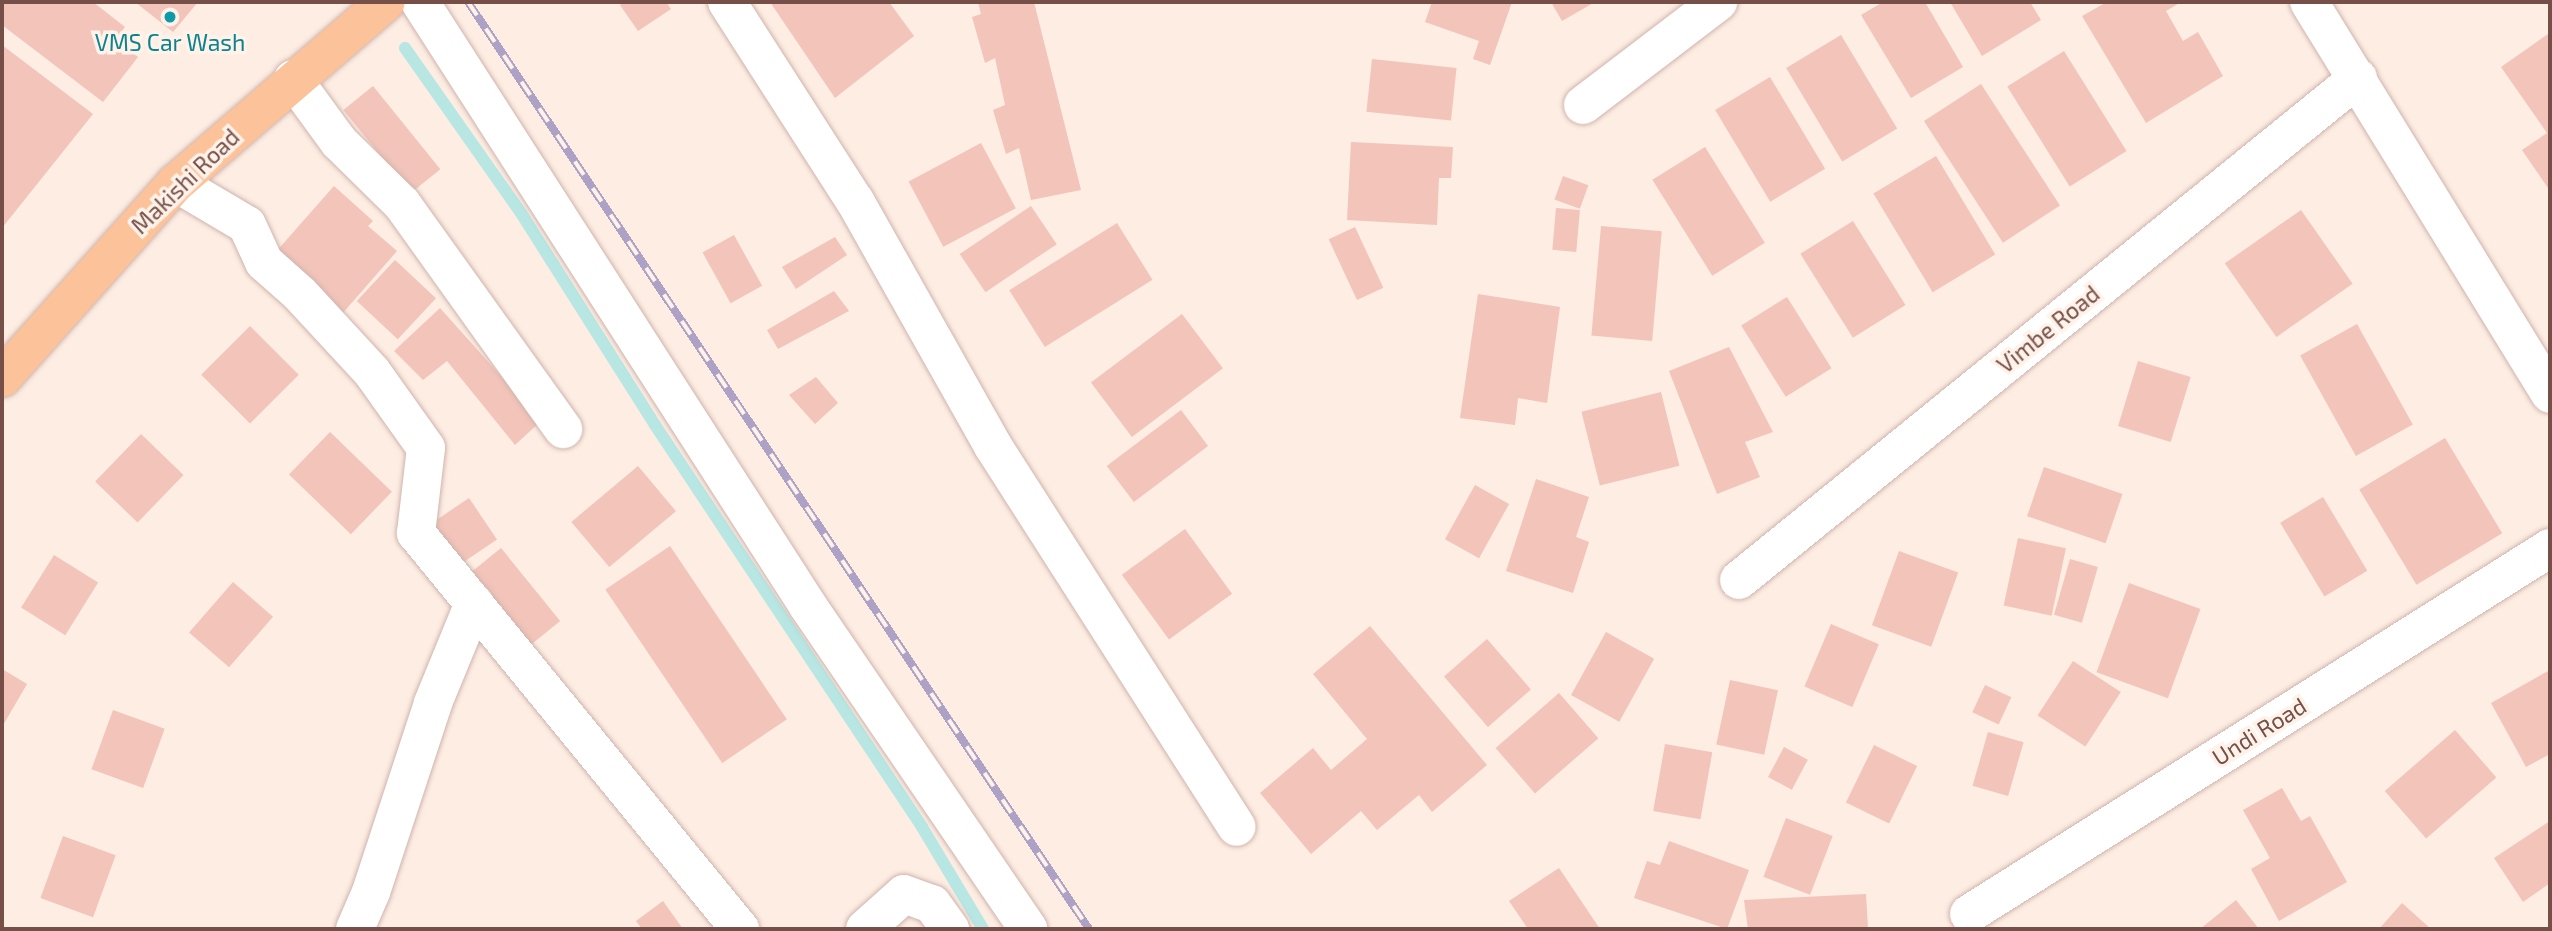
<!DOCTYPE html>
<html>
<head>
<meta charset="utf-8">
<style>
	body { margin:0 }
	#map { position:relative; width:2552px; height:931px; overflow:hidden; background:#fdede3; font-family:"Exo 2",sans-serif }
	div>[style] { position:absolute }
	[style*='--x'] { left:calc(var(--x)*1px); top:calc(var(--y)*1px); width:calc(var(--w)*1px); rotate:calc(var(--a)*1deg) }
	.stream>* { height:12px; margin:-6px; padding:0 6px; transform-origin:6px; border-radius:6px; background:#b7e6e3 }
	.building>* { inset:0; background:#f2c4ba; transform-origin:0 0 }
	.roads { filter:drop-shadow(0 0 2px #d0b4ac) drop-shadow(0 0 2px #d0b4ac) }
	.minor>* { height:38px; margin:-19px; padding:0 19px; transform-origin:19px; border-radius:19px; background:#fff }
	.major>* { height:38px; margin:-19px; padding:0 19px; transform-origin:19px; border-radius:19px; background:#fcc29a }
	.rail>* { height:8px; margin-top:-4px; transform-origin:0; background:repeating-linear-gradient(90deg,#fff2e9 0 16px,#ada1c6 0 32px); box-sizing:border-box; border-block:2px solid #ada1c6 }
	.dots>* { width:19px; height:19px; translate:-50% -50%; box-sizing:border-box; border:4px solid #fff2e9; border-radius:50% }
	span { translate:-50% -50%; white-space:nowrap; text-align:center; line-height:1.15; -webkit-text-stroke:7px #fff2e9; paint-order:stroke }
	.culture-label { font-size:23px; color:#0d838f }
	.street-label { font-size:23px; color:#754f48 }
	.frame { position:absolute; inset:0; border:4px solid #754f48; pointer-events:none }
</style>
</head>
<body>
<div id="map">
	<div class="stream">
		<div style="--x:405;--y:48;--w:202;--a:54.9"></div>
		<div style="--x:521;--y:213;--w:251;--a:57.7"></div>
		<div style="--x:655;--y:425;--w:483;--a:56.4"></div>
		<div style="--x:922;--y:827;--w:119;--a:59.1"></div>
	</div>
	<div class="building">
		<div style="clip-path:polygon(2px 2px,93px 2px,125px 27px,115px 40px,138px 57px,103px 102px,2px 25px)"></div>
		<div style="clip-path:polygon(135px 2px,198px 2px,173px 32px)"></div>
		<div style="clip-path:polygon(625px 2px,666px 2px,671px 9px,638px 31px,620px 5px)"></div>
		<div style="clip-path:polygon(770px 2px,889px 2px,914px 36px,835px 98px)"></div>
		<div style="clip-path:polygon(978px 2px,1034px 2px,1081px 190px,1031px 200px,1019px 148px,1006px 154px,993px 110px,1005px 105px,995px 58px,985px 63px,972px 17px,981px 14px)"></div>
		<div style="clip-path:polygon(1432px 2px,1512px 2px,1490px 65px,1473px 59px,1479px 41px,1425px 22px)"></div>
		<div style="clip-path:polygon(1551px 2px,1595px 2px,1562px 21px)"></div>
		<div style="clip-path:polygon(1883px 2px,1925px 2px,1963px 67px,1911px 98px,1861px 15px)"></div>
		<div style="clip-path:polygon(1950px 2px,2030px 2px,2041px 20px,1982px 56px)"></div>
		<div style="clip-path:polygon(2107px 2px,2181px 2px,2166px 11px,2183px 41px,2198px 32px,2223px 76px,2146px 123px,2082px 16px)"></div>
		<div style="clip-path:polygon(2548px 34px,2550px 37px,2550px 191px,2522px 150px,2547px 133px,2501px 67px)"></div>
		<div style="left:1841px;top:35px;width:109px;height:64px;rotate:59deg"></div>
		<div style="clip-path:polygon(2px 45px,93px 114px,2px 228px)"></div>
		<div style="left:2064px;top:51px;width:118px;height:67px;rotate:58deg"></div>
		<div style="left:1372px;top:59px;width:85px;height:53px;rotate:6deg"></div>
		<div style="left:1770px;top:77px;width:107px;height:64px;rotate:59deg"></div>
		<div style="left:1981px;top:84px;width:145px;height:68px;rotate:57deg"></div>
		<div style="left:373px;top:86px;width:107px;height:38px;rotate:51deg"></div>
		<div style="clip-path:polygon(1351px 142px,1453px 147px,1451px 178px,1439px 178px,1437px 225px,1347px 220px)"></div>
		<div style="left:981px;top:143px;width:74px;height:82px;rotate:62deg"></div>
		<div style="left:1705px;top:147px;width:113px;height:62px;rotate:58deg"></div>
		<div style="left:1936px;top:156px;width:115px;height:73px;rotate:59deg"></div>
		<div style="left:1563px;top:176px;width:27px;height:25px;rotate:20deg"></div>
		<div style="clip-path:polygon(334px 186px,373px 221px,368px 226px,397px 251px,342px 314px,274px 254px)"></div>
		<div style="left:1031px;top:206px;width:46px;height:86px;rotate:56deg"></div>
		<div style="left:1556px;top:208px;width:24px;height:42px;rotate:5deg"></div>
		<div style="left:2301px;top:210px;width:90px;height:93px;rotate:55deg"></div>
		<div style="left:1853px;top:221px;width:99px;height:62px;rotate:58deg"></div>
		<div style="left:1117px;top:223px;width:67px;height:127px;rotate:58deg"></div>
		<div style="left:1601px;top:226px;width:61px;height:110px;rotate:5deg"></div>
		<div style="left:1355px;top:227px;width:67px;height:29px;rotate:65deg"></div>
		<div style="left:734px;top:235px;width:58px;height:36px;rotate:61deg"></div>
		<div style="clip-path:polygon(835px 237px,847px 255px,796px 289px,782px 267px)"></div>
		<div style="left:395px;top:260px;width:56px;height:56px;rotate:43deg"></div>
		<div style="clip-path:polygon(834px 291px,849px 311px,778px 349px,767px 330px)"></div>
		<div style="clip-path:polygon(1478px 294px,1560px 307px,1547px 403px,1518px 398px,1515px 425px,1460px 418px)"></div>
		<div style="left:1787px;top:297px;width:84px;height:54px;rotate:58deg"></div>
		<div style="clip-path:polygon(440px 308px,541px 421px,515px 445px,447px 361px,423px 380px,394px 351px)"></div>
		<div style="left:1182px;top:314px;width:68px;height:114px;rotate:53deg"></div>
		<div style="left:2357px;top:324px;width:115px;height:65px;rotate:61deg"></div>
		<div style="left:250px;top:326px;width:69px;height:69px;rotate:45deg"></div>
		<div style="clip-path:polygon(1729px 347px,1773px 432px,1745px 442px,1760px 477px,1717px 494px,1669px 371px)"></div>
		<div style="left:2138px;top:361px;width:55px;height:68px;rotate:17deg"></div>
		<div style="clip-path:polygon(816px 377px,838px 403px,815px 424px,789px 395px)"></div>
		<div style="left:1661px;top:392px;width:76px;height:82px;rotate:76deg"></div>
		<div style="left:1181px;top:410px;width:45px;height:93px;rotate:53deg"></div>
		<div style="left:330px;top:432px;width:86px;height:59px;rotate:44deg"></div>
		<div style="left:141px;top:434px;width:59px;height:66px;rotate:44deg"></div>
		<div style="left:2445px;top:438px;width:111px;height:100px;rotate:59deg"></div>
		<div style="left:638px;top:466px;width:59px;height:87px;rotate:50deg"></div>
		<div style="left:2044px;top:467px;width:83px;height:52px;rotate:19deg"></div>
		<div style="clip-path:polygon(1536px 479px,1589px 497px,1576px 537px,1589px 542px,1573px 593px,1506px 571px)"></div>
		<div style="left:1475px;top:485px;width:39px;height:62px;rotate:29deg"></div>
		<div style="left:2323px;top:497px;width:86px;height:50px;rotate:59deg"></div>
		<div style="left:469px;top:498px;width:50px;height:46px;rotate:56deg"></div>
		<div style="left:1185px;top:529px;width:80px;height:78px;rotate:54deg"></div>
		<div style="left:2018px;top:538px;width:49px;height:69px;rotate:12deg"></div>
		<div style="left:670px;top:546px;width:209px;height:78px;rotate:56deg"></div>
		<div style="left:501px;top:548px;width:94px;height:44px;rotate:51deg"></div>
		<div style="left:1899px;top:551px;width:63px;height:79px;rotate:20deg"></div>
		<div style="left:54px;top:555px;width:52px;height:62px;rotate:32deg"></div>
		<div style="left:2070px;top:559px;width:29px;height:58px;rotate:16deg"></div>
		<div style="left:233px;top:582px;width:53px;height:67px;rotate:41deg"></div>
		<div style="left:2129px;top:583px;width:76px;height:95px;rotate:20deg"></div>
		<div style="left:1831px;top:624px;width:52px;height:68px;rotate:23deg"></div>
		<div style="clip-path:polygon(1370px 626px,1487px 765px,1432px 812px,1419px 795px,1377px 830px,1361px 811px,1311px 854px,1260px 793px,1313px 748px,1331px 770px,1367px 739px,1313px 674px)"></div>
		<div style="left:1606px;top:632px;width:55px;height:72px;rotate:29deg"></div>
		<div style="left:1487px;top:639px;width:67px;height:57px;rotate:49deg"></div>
		<div style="left:2073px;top:661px;width:57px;height:65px;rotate:33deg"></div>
		<div style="clip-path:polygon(2px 669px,27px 684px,2px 727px)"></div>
		<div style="clip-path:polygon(2550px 670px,2550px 754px,2526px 767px,2491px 703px)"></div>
		<div style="left:1730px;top:680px;width:49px;height:66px;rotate:12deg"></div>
		<div style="left:1985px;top:685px;width:29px;height:30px;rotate:25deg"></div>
		<div style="left:1559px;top:693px;width:60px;height:84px;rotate:49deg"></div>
		<div style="left:113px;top:710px;width:55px;height:63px;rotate:20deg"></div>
		<div style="left:2455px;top:730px;width:63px;height:93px;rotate:49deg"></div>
		<div style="left:1988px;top:732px;width:37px;height:56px;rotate:16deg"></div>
		<div style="left:1665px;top:744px;width:48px;height:68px;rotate:10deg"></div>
		<div style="left:1874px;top:745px;width:48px;height:64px;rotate:26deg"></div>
		<div style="left:1784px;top:747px;width:27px;height:34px;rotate:28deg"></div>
		<div style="clip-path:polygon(2282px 788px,2301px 821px,2310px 816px,2347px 882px,2279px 921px,2251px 869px,2270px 858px,2243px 810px)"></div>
		<div style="left:1786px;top:818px;width:50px;height:63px;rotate:21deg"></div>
		<div style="clip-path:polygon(2550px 821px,2550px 883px,2523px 902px,2494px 858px)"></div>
		<div style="left:63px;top:836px;width:56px;height:66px;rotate:20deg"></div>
		<div style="clip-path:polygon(1669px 841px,1749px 870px,1727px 929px,1634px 898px,1647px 861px,1660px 865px)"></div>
		<div style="clip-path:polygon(1559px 868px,1600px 929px,1528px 929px,1509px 901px)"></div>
		<div style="clip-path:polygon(1866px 894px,1868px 929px,1748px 929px,1744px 900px)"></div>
		<div style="clip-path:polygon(2236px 900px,2259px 929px,2200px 929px)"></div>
		<div style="clip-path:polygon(663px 901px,683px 929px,642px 929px,636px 921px)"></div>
		<div style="clip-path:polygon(2402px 903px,2431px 929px,2379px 929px)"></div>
	</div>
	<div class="roads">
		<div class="minor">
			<div style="--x:420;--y:2;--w:718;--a:57.28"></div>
			<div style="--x:808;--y:606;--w:391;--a:55.7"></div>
			<div style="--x:727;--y:2;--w:237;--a:57.3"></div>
			<div style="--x:855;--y:201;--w:281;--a:60.6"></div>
			<div style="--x:993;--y:446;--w:452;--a:57.4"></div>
			<div style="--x:2309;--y:2;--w:460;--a:58.4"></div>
			<div style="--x:293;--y:79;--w:78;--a:53.9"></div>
			<div style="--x:339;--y:142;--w:88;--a:44.5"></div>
			<div style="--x:402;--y:204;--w:277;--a:54.4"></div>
			<div style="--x:1583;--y:105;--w:170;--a:-37.3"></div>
			<div style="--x:176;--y:183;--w:82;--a:30.6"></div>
			<div style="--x:247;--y:225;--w:41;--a:65.3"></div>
			<div style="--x:264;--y:262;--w:48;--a:41.6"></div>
			<div style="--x:300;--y:294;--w:106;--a:47.3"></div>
			<div style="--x:372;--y:372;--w:93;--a:54.6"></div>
			<div style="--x:426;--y:448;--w:86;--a:96.7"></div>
			<div style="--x:416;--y:533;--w:512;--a:50.71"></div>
			<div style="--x:1739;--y:580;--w:797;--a:-39.04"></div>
			<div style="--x:1969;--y:914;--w:687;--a:-32.21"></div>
			<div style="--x:355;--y:929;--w:40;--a:-66.6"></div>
			<div style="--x:371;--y:892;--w:199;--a:-71.8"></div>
			<div style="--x:433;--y:703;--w:108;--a:-67.7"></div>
			<div style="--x:865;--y:929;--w:52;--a:-41.9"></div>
			<div style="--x:904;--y:894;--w:30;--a:20"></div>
			<div style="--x:932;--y:904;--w:31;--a:54"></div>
		</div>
		<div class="major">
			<div style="--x:2;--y:378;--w:261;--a:-48.3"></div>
			<div style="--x:176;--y:183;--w:277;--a:-40.8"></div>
		</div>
	</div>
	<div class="rail">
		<div style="--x:468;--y:2;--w:1116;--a:56.18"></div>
	</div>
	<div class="dots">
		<div style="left:170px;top:17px;background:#0f9aa8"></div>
	</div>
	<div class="culture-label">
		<span style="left:170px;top:42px">VMS Car Wash</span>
	</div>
	<div class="street-label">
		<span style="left:185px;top:181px;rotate:-44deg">Makishi Road</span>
		<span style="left:2048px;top:329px;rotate:-39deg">Vimbe Road</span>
		<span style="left:2259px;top:731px;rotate:-32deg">Undi Road</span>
	</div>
	<div class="frame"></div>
</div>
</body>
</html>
